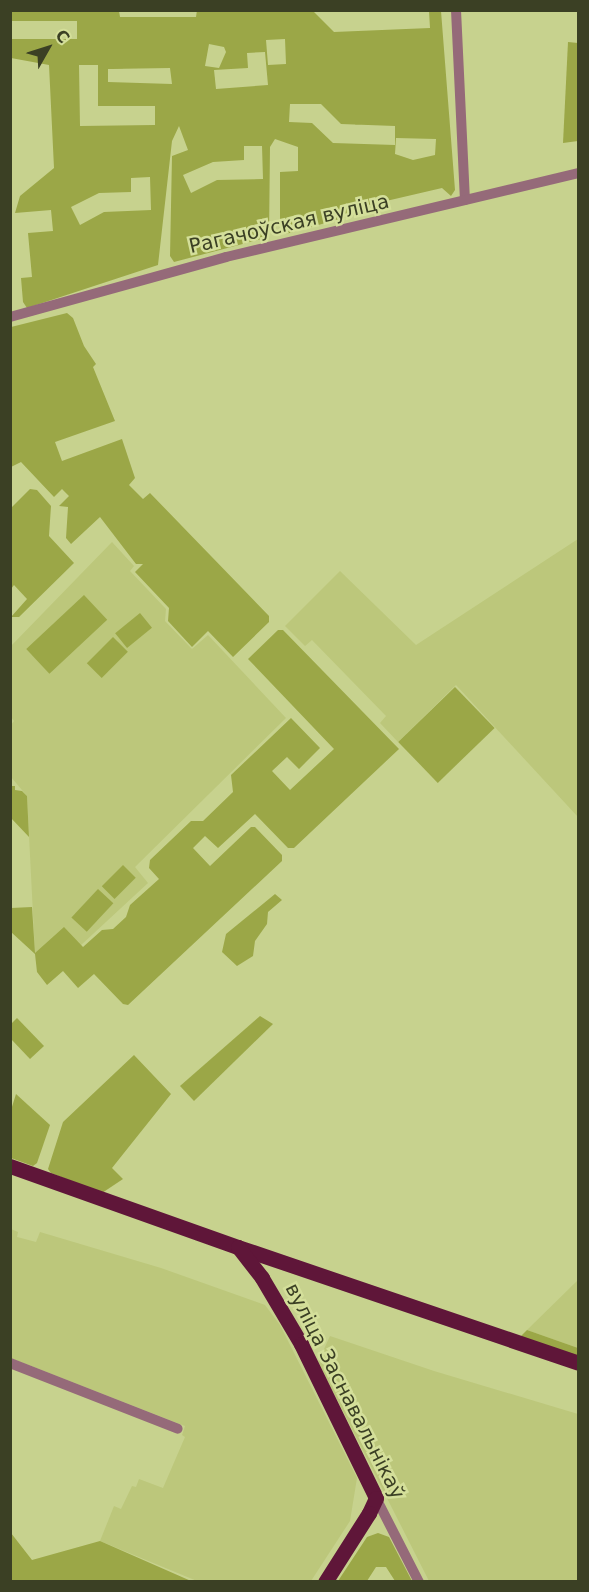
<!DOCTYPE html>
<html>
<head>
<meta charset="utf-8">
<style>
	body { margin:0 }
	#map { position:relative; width:589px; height:1592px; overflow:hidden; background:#c7d28e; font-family:"DejaVu Sans",sans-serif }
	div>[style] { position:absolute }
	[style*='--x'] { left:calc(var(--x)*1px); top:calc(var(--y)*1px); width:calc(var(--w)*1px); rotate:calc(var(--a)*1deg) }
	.built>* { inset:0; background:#bcc77b }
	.green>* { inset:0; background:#9ba747; transform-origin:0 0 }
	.minor>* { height:10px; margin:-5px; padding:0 5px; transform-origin:5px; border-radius:5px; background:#956a79 }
	.major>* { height:15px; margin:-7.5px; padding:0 7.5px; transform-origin:7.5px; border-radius:7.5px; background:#5f1639 }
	span { translate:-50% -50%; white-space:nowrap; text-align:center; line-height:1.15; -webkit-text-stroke:5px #d4df9a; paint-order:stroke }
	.street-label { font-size:20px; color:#3b4024 }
	.frame { position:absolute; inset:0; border:12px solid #3b4024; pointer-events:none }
	.north { position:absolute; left:18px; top:18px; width:60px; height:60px; -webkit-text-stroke:4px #d4df9a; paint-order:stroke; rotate:51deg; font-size:16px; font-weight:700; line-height:24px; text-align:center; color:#3b4024 }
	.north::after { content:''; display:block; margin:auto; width:21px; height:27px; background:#3b4024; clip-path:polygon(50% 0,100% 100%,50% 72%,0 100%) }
</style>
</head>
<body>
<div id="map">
	<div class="built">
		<div style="clip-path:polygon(578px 539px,578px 817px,456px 685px,398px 742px,380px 723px,386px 716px,312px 640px,305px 646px,285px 626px,340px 571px,416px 645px)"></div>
		<div style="clip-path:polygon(112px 542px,134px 566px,130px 571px,166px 609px,165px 621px,192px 649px,208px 635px,286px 718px,135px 867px,148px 883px,52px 972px,35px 954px,27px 796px,11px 777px,11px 725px,14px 721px,11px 717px,11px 646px)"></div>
		<div style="clip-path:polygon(11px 1229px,18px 1232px,17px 1237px,21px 1238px,36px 1242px,40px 1232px,161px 1268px,265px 1305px,280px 1325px,357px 1478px,350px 1521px,311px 1581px,197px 1581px,100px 1541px,114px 1506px,121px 1509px,132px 1486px,136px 1487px,139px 1479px,163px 1488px,185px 1437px,182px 1435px,185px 1426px,11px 1358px)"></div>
		<div style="clip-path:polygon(578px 1280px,578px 1348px,527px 1330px)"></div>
		<div style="clip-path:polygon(330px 1336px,434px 1371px,578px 1414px,578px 1581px,429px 1581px,318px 1362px)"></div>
	</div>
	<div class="green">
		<div style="clip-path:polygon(evenodd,11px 10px,119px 11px,120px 17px,196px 17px,197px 10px,312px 10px,334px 32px,430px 28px,429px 11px,441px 11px,455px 190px,451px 196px,442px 188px,369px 205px,365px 212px,286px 234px,280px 225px,280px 172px,298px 171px,298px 147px,275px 139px,270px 147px,269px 237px,174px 262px,170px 256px,172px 156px,188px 150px,179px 126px,172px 141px,158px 265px,27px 308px,23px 302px,21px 278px,32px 277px,28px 233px,53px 231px,51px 210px,15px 213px,20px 196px,54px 168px,49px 65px,11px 58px,11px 39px,77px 39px,77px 21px,11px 21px,11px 10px,285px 39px,286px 64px,268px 65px,266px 40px,285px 39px,11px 10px,209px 44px,224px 47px,226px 52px,219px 68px,205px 66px,209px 44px,11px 10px,265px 52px,268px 85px,216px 89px,214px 70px,248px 68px,247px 53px,265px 52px,11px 10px,79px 65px,98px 65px,98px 106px,155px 106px,155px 125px,80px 126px,79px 65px,11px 10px,170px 68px,172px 84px,108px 82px,108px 69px,170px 68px,11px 10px,290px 104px,321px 104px,341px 124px,395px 126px,395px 145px,333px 143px,312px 123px,289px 122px,290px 104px,11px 10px,396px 138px,436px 139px,435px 155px,413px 160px,395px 154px,396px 138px,11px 10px,244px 146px,262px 146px,263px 179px,217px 180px,191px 193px,183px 175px,213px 162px,244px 160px,244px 146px,11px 10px,150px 177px,151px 210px,104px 212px,80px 225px,71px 207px,99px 193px,131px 192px,131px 178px,150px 177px)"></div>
		<div style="clip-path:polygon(568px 42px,578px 43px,578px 141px,563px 143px)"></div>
		<div style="clip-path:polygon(67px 313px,73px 318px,84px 346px,96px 364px,93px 367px,115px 421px,55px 442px,62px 461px,122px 439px,135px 478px,129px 485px,143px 499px,150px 493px,269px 616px,269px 622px,233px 657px,208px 631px,192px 647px,168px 621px,169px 608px,135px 572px,143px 564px,136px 564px,100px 517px,71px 544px,66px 538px,68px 507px,59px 506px,69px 496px,62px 489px,54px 497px,21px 462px,11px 467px,11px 327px)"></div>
		<div style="clip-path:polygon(30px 489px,37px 490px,51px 506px,49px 536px,74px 563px,19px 617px,11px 617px,27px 599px,14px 585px,11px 589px,11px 508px)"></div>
		<div style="left:84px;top:595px;width:34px;height:79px;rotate:47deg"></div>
		<div style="left:140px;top:613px;width:19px;height:32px;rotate:51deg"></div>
		<div style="clip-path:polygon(278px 630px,283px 630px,399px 749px,294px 848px,288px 848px,255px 814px,218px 848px,205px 836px,193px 848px,210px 866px,251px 827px,255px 827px,282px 855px,282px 861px,128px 1005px,123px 1004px,94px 974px,78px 988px,63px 971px,47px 985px,37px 972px,35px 954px,11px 932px,11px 908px,32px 907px,35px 953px,64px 927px,83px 947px,102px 930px,113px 929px,126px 917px,130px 905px,159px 879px,149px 868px,150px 860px,191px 821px,203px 821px,233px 792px,231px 775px,291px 718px,320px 748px,299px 769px,287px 757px,272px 771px,290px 790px,334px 749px,248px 659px)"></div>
		<div style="left:113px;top:637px;width:21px;height:37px;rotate:45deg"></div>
		<div style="left:455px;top:687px;width:57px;height:79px;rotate:46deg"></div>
		<div style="clip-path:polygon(11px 786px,15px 786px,15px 790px,22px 791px,27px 796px,29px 837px,11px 818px)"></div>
		<div style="left:123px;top:865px;width:18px;height:30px;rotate:45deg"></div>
		<div style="left:98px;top:889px;width:21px;height:39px;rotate:43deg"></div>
		<div style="clip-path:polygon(275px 894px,282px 900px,268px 912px,267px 924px,255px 941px,253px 956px,237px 966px,222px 952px,226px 934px)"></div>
		<div style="clip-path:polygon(260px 1016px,273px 1024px,194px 1101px,180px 1086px)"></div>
		<div style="clip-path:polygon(17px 1018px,44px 1046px,30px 1059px,11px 1039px,11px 1024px)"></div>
		<div style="clip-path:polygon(134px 1055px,171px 1094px,112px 1168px,123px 1179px,102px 1193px,51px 1173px,48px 1169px,63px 1122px)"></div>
		<div style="clip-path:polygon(16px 1094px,50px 1125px,37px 1163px,33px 1166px,11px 1158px,11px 1110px)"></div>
		<div style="clip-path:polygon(527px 1330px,578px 1348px,578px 1363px,516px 1341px)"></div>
		<div style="clip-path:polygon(11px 1533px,32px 1560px,100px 1541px,191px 1581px,11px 1581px)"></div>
		<div style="clip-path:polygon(378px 1533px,389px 1537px,412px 1581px,395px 1581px,386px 1567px,376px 1567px,367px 1581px,338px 1581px,367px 1537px)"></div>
	</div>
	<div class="minor">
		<div style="--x:456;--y:10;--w:190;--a:87.3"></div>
		<div style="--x:10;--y:317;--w:224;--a:-15.5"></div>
		<div style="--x:226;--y:257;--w:362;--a:-13.4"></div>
		<div style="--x:10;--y:1363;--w:180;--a:21.4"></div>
		<div style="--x:376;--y:1498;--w:94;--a:62.9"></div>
	</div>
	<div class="major">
		<div style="--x:10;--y:1166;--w:242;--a:19.6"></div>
		<div style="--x:238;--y:1247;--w:359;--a:18.8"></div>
		<div style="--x:238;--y:1247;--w:39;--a:52"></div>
		<div style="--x:262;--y:1278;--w:77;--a:59.4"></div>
		<div style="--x:301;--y:1344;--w:171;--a:64"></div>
		<div style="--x:376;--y:1498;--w:17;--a:115"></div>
		<div style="--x:369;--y:1513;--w:82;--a:122.5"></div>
	</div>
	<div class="street-label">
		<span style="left:289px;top:224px;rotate:-13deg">Рагачоўская вуліца</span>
		<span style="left:345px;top:1391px;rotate:63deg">вуліца Заснавальнікаў</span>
	</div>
	<div class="frame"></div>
	<div class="north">С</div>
</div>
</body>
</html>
